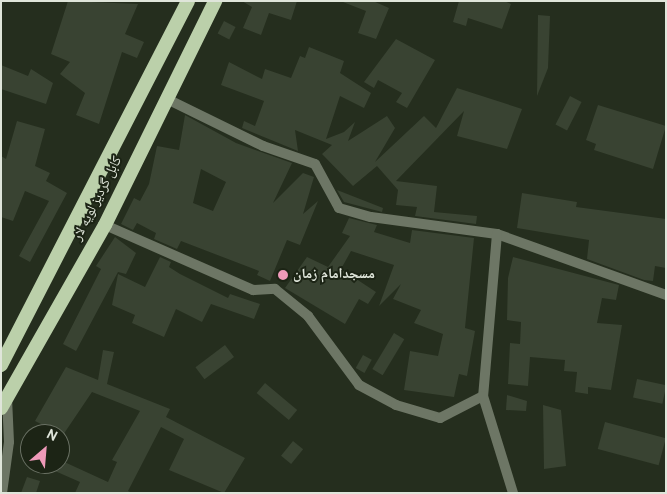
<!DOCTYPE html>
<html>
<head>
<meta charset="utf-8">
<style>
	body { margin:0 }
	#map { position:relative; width:667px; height:494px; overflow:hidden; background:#252e1e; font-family:Overpass,"Noto Naskh Arabic",sans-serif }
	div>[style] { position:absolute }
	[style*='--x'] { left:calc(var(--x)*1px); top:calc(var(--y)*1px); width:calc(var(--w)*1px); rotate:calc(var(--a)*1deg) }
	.building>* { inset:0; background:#394332; transform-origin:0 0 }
	.minor>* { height:10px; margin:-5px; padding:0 5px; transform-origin:5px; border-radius:5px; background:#6d7665 }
	.trunk>* { height:14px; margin:-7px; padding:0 7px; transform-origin:7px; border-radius:7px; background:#bbd0aa }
	.dots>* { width:14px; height:14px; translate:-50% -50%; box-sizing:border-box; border:2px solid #1c2415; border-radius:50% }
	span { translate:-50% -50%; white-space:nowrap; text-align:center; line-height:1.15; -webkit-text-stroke:4px #1c2415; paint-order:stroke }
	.street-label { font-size:14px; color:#dfe5da }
	.poi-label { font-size:14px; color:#dfe5da; font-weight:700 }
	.left { translate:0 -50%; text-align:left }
	.frame { position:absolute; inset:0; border:2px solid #dfe5da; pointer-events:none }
	.north { position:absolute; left:20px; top:424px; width:50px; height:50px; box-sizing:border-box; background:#1c2415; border:1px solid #6a7164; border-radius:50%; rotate:27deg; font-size:14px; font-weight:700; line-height:20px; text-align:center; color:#dfe5da }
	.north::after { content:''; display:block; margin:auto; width:18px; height:22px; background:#ef9ab9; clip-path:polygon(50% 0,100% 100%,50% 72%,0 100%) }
</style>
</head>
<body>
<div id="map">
	<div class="building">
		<div style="clip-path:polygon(68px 1px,138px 4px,125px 34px,144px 42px,137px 58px,122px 52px,99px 124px,76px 115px,85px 93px,60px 74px,70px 62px,51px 54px)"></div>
		<div style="clip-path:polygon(242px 1px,297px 1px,291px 20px,269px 13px,261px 35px,243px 28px,252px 7px)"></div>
		<div style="clip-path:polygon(373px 1px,389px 8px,376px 39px,358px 33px,366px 11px,343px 2px)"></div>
		<div style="clip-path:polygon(459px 1px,504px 1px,511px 4px,502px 29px,468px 18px,466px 26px,453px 22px)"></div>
		<div style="clip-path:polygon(538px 15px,550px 16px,548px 68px,537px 96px)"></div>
		<div style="left:224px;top:21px;width:13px;height:14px;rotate:27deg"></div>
		<div style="clip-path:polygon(396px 39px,435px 60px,407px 108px,396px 102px,402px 93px,378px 80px,374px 88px,364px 82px)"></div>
		<div style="clip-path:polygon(309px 47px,344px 61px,340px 73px,371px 93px,364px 108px,340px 96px,326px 139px,344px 132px,355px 122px,348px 141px,387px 116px,395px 128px,375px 162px,424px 116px,436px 128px,457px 88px,522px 109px,507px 149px,457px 136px,464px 111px,396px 181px,437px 186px,434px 212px,477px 216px,476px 224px,415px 216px,417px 207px,396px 205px,398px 190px,377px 166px,353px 186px,322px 154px,332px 145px,295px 130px,298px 151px,242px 128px,244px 121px,255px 126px,264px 101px,221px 85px,229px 62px,262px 79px,265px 69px,291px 78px,300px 56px,305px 58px)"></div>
		<div style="clip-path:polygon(1px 65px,28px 76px,31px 69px,53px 83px,46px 104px,1px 89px)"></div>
		<div style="left:570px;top:96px;width:13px;height:32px;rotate:27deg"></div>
		<div style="clip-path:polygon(598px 105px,666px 126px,653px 169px,594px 150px,596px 144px,586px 140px)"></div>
		<div style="clip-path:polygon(evenodd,185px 115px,236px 143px,292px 163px,273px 203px,303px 173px,314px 177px,303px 214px,318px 201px,300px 245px,287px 240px,270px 281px,257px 275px,259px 271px,181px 241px,177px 249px,154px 239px,156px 233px,137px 223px,133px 230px,121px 224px,134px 198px,140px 201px,149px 184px,157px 146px,179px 150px,185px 115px,201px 169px,226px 182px,213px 211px,193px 203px,201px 169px)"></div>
		<div style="clip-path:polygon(17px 121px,45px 129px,35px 166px,50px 173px,46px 181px,67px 193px,30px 262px,19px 256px,49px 201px,25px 191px,13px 221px,1px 217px,1px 156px,6px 159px)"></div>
		<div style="clip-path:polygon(337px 190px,383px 208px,382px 212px,344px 202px)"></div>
		<div style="clip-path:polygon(522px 193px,577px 202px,576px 207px,666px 219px,666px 268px,655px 266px,653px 281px,644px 280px,587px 259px,589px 240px,517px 228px)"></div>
		<div style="clip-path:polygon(349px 218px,377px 225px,374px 232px,410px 243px,412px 230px,474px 238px,465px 328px,475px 331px,467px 376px,459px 374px,454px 397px,404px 390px,410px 351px,438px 356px,443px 334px,414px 323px,421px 310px,393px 299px,401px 284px,379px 306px,394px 265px,351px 251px,341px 269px,376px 292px,368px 304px,359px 299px,345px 324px,285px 288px,307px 257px,328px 267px,350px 236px,342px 233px)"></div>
		<div style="clip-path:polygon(115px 237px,136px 253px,126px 274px,118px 272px,76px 351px,63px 344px,101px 269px,96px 266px)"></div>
		<div style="clip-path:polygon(160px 257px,171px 262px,169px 267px,180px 274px,228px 298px,230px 294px,260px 304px,254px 319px,211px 304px,202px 322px,176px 309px,164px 337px,132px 323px,135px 315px,112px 305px,118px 274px,145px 287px)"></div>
		<div style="clip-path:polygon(513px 257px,619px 285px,616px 300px,602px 298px,597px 323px,622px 325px,611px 390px,588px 387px,588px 394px,575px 392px,577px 372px,564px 371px,565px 360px,530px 357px,528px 386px,508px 384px,510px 343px,520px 344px,521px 322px,507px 320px,508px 278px)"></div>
		<div style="left:394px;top:333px;width:12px;height:42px;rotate:31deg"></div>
		<div style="left:225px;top:345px;width:15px;height:37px;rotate:53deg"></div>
		<div style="clip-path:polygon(103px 350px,114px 352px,107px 384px,170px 409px,166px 417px,245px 458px,224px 493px,169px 470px,184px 439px,161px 427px,128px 491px,132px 493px,75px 493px,80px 482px,39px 464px,60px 464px,60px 460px,108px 482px,117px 462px,112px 460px,140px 411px,92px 392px,63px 435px,35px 421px,66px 367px,98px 380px)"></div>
		<div style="left:363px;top:355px;width:10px;height:15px;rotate:29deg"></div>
		<div style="left:637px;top:379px;width:30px;height:19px;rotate:12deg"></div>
		<div style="left:265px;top:383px;width:42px;height:13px;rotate:40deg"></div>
		<div style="clip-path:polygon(507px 395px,527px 401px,526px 411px,506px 410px)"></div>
		<div style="clip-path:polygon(543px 405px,561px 410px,566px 466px,544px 469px)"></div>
		<div style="left:605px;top:422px;width:63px;height:28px;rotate:15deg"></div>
		<div style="left:293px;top:441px;width:13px;height:19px;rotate:39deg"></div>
		<div style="clip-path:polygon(27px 477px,40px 481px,36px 493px,21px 493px)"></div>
	</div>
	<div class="minor">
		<div style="--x:167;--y:99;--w:107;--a:26.1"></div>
		<div style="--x:263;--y:146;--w:55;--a:19.1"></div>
		<div style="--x:315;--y:164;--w:50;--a:61.4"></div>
		<div style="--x:339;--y:208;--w:33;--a:16"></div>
		<div style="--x:371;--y:217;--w:127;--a:7.7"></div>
		<div style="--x:497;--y:234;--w:180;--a:19.8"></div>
		<div style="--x:105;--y:225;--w:162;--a:23.7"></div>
		<div style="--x:253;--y:290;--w:22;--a:-3"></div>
		<div style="--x:275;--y:289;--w:43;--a:39.3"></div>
		<div style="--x:308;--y:316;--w:86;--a:53.5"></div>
		<div style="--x:359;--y:385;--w:42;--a:28.4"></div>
		<div style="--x:396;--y:405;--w:46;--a:16.5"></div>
		<div style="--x:440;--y:418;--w:48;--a:-27.1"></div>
		<div style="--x:497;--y:234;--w:163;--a:94.9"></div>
		<div style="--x:483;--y:396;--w:102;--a:72.8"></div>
		<div style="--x:2;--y:493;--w:51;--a:-82.2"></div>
		<div style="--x:9;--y:442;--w:44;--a:-92.6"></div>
	</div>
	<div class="trunk">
		<div style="--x:1;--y:365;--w:409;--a:-62.8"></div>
		<div style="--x:1;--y:408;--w:210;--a:-60.4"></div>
		<div style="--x:105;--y:225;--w:250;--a:-63.8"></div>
	</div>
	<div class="dots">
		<div style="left:283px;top:275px;background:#ef9ab9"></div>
	</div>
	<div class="street-label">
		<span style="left:98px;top:199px;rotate:-63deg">کابل گردیز لویه لار</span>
	</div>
	<div class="poi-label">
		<span class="left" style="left:293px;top:275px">مسجدامام زمان</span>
	</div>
	<div class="frame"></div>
	<div class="north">N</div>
</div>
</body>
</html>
